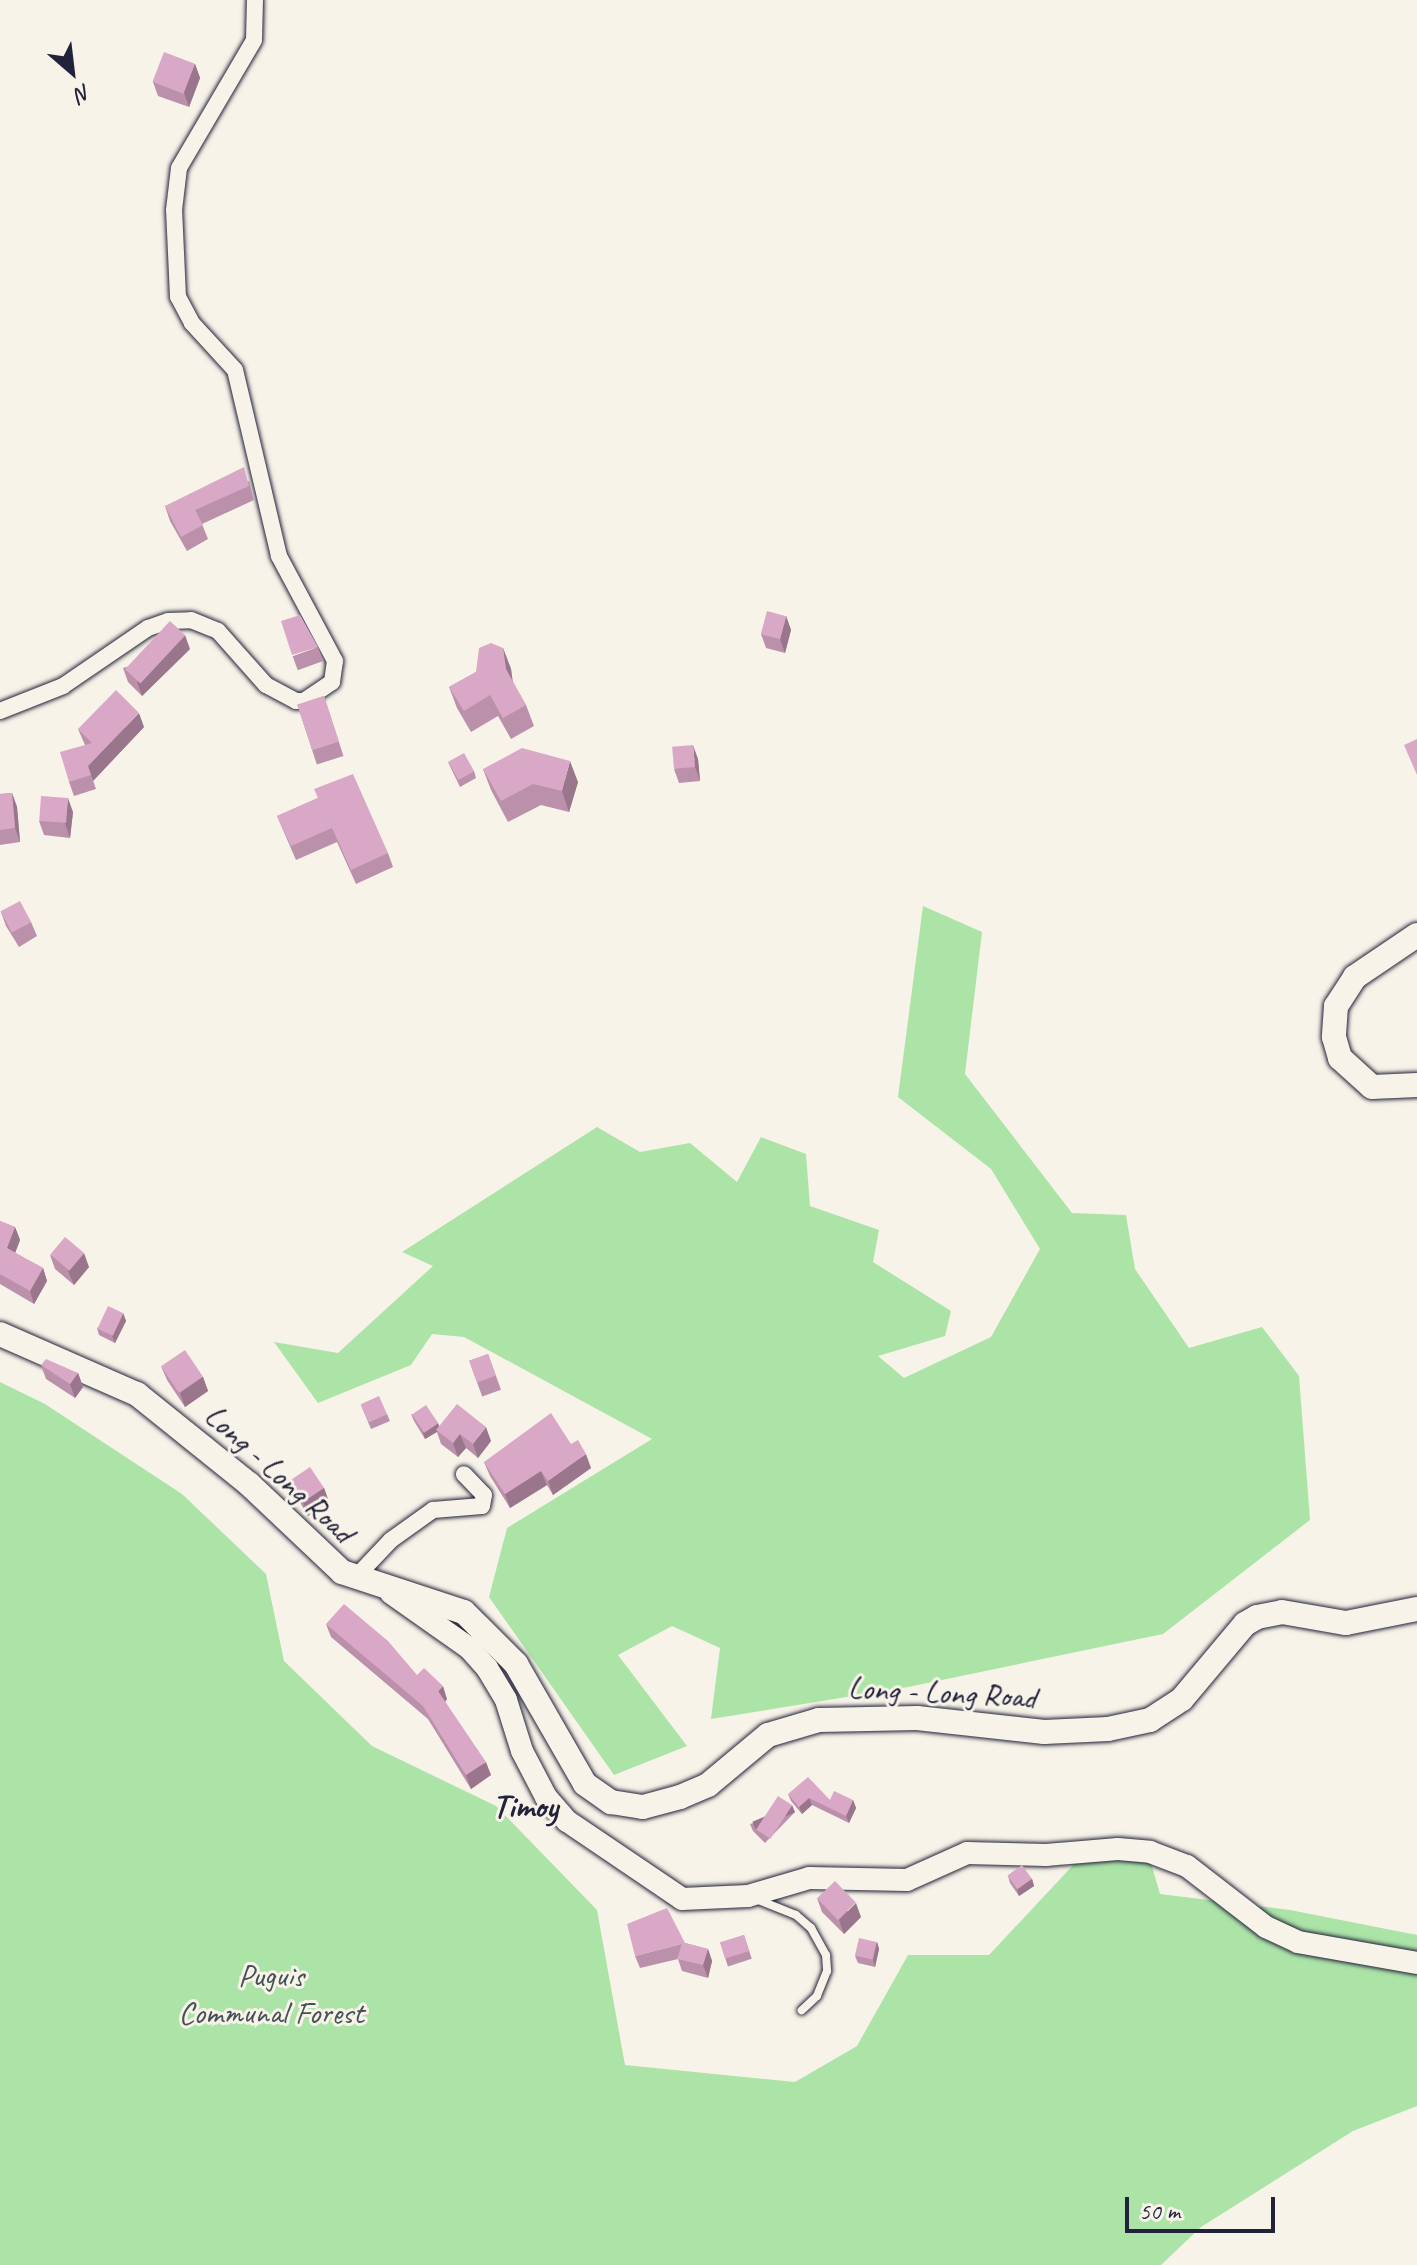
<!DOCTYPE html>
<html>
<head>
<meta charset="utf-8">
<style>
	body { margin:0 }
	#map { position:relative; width:1417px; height:2265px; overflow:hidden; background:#f7f3e8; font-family:Caveat,sans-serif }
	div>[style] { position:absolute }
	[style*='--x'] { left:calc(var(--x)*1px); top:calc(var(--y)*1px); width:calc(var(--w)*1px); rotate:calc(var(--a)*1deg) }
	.green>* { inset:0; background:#ace4a8 }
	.roads { filter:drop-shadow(0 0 2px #22223b) drop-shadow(0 0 2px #22223b) }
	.lane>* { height:8px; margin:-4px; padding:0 4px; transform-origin:4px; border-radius:4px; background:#f7f3e8 }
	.street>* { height:16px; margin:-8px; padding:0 8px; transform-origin:8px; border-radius:8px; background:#f7f3e8 }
	.secondary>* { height:22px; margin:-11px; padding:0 11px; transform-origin:11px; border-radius:11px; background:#f7f3e8 }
	.primary>* { height:24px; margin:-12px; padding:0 12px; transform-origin:12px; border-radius:12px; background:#f7f3e8 }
	.wall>* { inset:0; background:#bb90ab; transform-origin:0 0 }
	.shaded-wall>* { inset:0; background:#99768b; transform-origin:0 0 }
	.building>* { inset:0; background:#daa8c7; transform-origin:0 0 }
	span { translate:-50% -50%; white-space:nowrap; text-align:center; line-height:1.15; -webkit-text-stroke:6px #f7f3e8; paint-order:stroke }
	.street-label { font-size:32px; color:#22223b }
	.park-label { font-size:32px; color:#445256 }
	.neighbourhood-label { font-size:34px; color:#22223b; font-weight:700 }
	.north { position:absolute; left:32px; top:32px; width:80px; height:80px; -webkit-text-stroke:6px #f7f3e8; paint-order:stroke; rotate:152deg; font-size:22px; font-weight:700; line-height:32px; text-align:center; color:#22223b }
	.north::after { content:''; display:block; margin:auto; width:28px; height:36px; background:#22223b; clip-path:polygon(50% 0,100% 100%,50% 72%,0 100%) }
	.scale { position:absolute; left:1125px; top:2197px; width:150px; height:36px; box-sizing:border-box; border:4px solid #22223b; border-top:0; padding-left:10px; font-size:24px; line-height:28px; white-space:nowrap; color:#22223b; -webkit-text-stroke:6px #f7f3e8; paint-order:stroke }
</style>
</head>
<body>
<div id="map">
	<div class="green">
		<div style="clip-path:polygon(923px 906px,982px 932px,965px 1074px,1072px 1213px,1126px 1215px,1135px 1269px,1189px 1348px,1262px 1327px,1299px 1376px,1310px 1520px,1163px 1634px,908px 1687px,711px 1719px,720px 1648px,672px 1626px,618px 1655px,687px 1746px,614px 1775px,489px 1597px,507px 1528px,652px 1439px,464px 1337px,432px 1334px,411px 1365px,318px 1403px,274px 1342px,338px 1353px,433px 1266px,402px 1252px,597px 1127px,640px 1152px,690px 1143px,737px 1182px,761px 1137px,806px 1154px,810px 1206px,879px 1230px,873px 1262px,951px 1311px,945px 1336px,878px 1356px,904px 1378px,991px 1337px,1040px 1249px,991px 1169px,898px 1097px)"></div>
		<div style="clip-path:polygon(0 1382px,45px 1404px,182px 1494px,266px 1574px,284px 1661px,372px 1746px,496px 1806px,597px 1910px,625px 2065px,795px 2082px,857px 2046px,908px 1955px,989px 1955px,1076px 1862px,1149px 1856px,1160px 1894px,1290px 1910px,1417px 1935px,1417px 2106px,1353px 2131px,1201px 2227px,1161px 2265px,0 2265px)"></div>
	</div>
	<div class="roads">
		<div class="lane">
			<div style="--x:756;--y:1899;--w:43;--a:21.8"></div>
			<div style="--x:796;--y:1915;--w:20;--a:41"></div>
			<div style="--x:811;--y:1928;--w:31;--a:61"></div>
			<div style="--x:826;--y:1955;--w:16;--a:86"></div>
			<div style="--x:827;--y:1971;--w:27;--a:112"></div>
			<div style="--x:817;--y:1996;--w:21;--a:137"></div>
		</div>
		<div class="street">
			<div style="--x:0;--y:711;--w:68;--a:-21.6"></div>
			<div style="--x:63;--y:686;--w:103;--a:-34.3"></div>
			<div style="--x:148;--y:628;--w:21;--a:-19"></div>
			<div style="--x:168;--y:621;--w:23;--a:-2"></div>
			<div style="--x:191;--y:620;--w:29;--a:22"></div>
			<div style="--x:218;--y:631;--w:72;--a:48.4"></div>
			<div style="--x:266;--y:685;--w:34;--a:28"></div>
			<div style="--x:296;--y:701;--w:8;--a:0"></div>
			<div style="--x:304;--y:701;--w:34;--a:-34"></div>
			<div style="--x:332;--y:682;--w:21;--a:-82"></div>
			<div style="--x:335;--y:661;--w:119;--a:-118.1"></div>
			<div style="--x:279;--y:556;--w:191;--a:-103.3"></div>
			<div style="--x:235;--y:370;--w:64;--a:-132.5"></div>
			<div style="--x:192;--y:323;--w:30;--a:-118"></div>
			<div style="--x:178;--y:297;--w:87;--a:-92.6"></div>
			<div style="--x:174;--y:210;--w:42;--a:-83.2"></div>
			<div style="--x:179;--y:168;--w:148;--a:-59.6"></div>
			<div style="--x:254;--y:40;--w:40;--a:-88.6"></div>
			<div style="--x:355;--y:1578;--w:52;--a:-46.5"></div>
			<div style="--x:391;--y:1540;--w:52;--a:-35.5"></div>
			<div style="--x:433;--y:1510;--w:49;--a:-4.7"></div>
			<div style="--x:482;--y:1506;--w:11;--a:-80"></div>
			<div style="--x:484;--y:1495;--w:29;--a:-134"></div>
		</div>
		<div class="secondary">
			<div style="--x:391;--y:1593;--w:95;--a:35.2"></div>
			<div style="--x:469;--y:1648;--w:27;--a:48"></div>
			<div style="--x:487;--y:1668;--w:37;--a:59"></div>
			<div style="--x:506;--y:1700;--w:53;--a:72.6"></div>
			<div style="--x:522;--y:1751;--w:52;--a:62.4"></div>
			<div style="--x:546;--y:1797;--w:32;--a:49"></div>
			<div style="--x:567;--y:1821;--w:139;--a:34.1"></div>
			<div style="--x:682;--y:1899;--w:66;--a:-2.6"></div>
			<div style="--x:748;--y:1896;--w:64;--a:-16.4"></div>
			<div style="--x:809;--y:1878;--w:98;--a:1.2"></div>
			<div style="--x:907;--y:1880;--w:66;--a:-24.2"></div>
			<div style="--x:967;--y:1853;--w:79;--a:1.5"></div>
			<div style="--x:1046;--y:1855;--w:72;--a:-4.8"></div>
			<div style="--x:1118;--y:1849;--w:32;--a:5"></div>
			<div style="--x:1150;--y:1852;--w:40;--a:21"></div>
			<div style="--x:1187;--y:1866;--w:100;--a:37.7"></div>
			<div style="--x:1266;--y:1927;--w:35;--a:25"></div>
			<div style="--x:1298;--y:1942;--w:121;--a:10"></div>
		</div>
		<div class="primary">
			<div style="--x:1417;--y:935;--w:75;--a:145.9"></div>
			<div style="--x:1355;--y:977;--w:35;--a:123"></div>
			<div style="--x:1336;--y:1006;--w:31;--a:94"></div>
			<div style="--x:1334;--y:1037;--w:22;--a:74"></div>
			<div style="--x:1340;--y:1058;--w:43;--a:42.2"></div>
			<div style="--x:1372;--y:1087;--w:45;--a:-2.5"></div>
			<div style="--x:0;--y:1334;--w:150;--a:23.7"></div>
			<div style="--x:137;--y:1394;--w:144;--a:38.8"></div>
			<div style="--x:249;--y:1484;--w:128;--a:43.4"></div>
			<div style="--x:342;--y:1572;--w:128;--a:18.2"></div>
			<div style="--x:464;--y:1612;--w:74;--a:45"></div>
			<div style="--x:516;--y:1664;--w:138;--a:60.1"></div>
			<div style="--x:585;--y:1784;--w:32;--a:35"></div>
			<div style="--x:611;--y:1802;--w:32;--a:9"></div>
			<div style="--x:643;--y:1807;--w:38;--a:-15"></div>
			<div style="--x:680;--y:1797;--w:30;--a:-23"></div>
			<div style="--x:708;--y:1785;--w:78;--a:-39.8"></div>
			<div style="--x:768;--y:1735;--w:53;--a:-16.4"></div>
			<div style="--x:819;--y:1720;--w:98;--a:-1.2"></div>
			<div style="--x:917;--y:1718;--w:128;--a:6.3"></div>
			<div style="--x:1044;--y:1732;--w:64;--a:-2.7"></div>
			<div style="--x:1108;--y:1729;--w:43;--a:-12.1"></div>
			<div style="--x:1150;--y:1720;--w:38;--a:-33"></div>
			<div style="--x:1182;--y:1699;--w:98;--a:-50"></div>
			<div style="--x:1245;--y:1624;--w:14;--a:-30"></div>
			<div style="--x:1257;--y:1617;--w:25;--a:-11"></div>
			<div style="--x:1282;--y:1612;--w:65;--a:9.8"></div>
			<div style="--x:1346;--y:1623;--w:72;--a:-11.2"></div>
		</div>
	</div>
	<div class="wall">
		<div style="clip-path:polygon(195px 64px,200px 78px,189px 107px,158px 96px,153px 82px)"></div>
		<div style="clip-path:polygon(249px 481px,254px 500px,202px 524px,208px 539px,187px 551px,170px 521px,165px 506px)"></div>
		<div style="clip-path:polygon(786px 616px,791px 630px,785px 653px,766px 648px,761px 634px)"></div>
		<div style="left:318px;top:647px;width:15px;height:27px;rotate:70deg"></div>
		<div style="clip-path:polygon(503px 648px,511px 669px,512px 681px,526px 705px,534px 726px,511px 739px,498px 716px,471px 732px,457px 708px,449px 687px,476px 672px)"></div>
		<div style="clip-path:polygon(190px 649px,142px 696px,128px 682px,123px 668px)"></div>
		<div style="left:324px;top:696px;width:63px;height:28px;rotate:72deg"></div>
		<div style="clip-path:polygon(144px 727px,93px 781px,96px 789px,74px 796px,69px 782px,85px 745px,78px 729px)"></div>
		<div style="clip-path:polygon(698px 759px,700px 781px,679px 783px,674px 769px)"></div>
		<div style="clip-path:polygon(448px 762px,474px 771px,476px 778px,460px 787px)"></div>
		<div style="clip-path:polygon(483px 769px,578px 782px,569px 812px,541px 805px,508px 822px,491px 790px)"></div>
		<div style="clip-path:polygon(12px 793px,17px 807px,20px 842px,0 845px,0 794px)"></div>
		<div style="clip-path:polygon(318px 798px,388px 853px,393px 867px,356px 884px,337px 842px,296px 860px,277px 816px)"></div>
		<div style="clip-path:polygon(73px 812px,70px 838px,44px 835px,39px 821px)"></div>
		<div style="clip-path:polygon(1px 912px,31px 922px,37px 936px,19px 947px,6px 926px)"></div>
		<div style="clip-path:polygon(0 1221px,15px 1227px,20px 1240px,15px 1253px,43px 1268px,47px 1281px,34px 1304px,0 1284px)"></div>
		<div style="clip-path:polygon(50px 1255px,89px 1267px,74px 1285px,55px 1269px)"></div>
		<div style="clip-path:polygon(123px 1313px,126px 1321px,115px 1343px,99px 1335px,97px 1328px)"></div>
		<div style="left:488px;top:1354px;width:38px;height:20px;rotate:70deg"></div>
		<div style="clip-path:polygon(41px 1365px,78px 1373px,83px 1387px,75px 1398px,46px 1379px)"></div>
		<div style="clip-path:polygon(161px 1366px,203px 1377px,208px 1391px,185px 1407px,167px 1380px)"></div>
		<div style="clip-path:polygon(361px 1405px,387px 1414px,390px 1421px,371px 1429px)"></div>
		<div style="clip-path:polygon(411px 1414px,438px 1423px,439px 1426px,491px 1441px,478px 1458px,466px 1448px,458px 1457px,441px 1444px,437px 1432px,425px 1439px,414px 1421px)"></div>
		<div style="clip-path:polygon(571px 1444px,591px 1468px,553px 1495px,547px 1485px,510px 1508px,490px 1476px,484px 1462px)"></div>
		<div style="clip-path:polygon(290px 1480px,324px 1488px,329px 1502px,308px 1516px,295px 1494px)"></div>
		<div style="clip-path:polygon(326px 1624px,447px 1699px,445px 1702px,491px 1775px,471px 1789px,428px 1719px,331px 1637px)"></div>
		<div style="clip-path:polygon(788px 1794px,830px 1800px,853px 1800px,856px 1808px,849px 1823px,812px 1805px,802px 1814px,791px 1801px)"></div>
		<div style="clip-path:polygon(795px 1812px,765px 1843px,753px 1831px,750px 1824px)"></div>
		<div style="clip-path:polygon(1008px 1876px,1032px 1879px,1034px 1886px,1019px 1896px,1010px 1883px)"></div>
		<div style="clip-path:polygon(817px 1898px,861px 1917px,844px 1934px,822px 1912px)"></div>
		<div style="left:744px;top:1935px;width:25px;height:25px;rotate:72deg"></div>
		<div style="clip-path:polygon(877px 1942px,879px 1949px,875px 1967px,858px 1963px,855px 1956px)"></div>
		<div style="clip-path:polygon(685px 1943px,708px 1949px,712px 1961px,708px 1978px,682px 1971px,678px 1959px,640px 1968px,635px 1956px)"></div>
	</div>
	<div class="shaded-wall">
		<div style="clip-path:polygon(195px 64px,200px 78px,189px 107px,184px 93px)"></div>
		<div style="clip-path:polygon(786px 616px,791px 630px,785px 653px,780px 639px)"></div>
		<div style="clip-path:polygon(185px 635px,190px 649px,142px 696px,137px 682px)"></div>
		<div style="clip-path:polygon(503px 648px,511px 669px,514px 690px,506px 669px)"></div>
		<div style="clip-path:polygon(139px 713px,144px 727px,93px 781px,96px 789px,88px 766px)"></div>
		<div style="clip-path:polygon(693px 745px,698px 759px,700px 781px,695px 767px)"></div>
		<div style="clip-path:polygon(570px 761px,578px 782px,569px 812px,562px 791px)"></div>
		<div style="clip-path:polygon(12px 793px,17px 807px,20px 842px,15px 828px)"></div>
		<div style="clip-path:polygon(68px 798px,73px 812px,70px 838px,65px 823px)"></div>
		<div style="clip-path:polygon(15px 1227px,20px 1240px,12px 1261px,7px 1248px)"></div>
		<div style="clip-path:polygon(84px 1253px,89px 1267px,74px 1285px,68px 1271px)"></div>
		<div style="clip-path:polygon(43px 1268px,47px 1281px,34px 1304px,30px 1291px)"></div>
		<div style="clip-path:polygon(123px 1313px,126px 1321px,115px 1343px,112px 1336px)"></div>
		<div style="clip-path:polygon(78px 1373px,83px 1387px,75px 1398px,70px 1384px)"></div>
		<div style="clip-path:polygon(203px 1377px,208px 1391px,185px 1407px,180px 1393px)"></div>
		<div style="clip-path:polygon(438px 1423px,440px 1430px,425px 1439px,423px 1432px)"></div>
		<div style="clip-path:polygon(486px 1427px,491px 1441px,478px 1458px,473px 1444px)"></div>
		<div style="clip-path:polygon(460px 1434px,466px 1448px,458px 1457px,453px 1443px)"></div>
		<div style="clip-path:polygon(586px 1454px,591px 1468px,553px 1495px,548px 1481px)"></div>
		<div style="clip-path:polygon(541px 1471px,547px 1485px,510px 1508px,505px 1494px)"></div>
		<div style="clip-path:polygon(324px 1488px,329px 1502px,308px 1516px,303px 1502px)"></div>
		<div style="clip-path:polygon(443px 1686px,447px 1699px,443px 1704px,438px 1691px)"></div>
		<div style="clip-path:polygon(486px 1762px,491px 1775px,471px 1789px,466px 1775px)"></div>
		<div style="clip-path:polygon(809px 1798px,812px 1805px,802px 1814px,799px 1807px)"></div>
		<div style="clip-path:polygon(853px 1800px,856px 1808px,849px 1823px,846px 1816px)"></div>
		<div style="left:792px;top:1805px;width:8px;height:43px;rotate:67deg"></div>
		<div style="clip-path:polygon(1032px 1879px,1034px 1886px,1019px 1896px,1017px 1889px)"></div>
		<div style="clip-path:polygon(856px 1903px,861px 1917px,844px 1934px,839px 1920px)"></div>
		<div style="clip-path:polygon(877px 1942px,879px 1949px,875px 1967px,873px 1960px)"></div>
		<div style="clip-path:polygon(708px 1949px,712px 1961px,708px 1978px,703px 1965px)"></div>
	</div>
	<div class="building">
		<div style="left:164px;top:52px;width:33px;height:32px;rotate:21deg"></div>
		<div style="clip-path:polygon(244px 467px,249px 486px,195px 510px,203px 525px,181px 537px,165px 506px)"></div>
		<div style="left:767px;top:611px;width:20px;height:24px;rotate:15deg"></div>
		<div style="clip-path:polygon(300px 615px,318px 647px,292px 655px,281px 621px)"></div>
		<div style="left:170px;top:621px;width:21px;height:66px;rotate:43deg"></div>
		<div style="clip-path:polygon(491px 643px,503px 648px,506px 669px,526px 705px,503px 718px,490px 695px,464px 711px,449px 687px,476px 672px,479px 648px)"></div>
		<div style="clip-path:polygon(116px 690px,139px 713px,88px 766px,91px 775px,69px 782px,60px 752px,92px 743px,78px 729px)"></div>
		<div style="left:324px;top:696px;width:48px;height:28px;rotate:72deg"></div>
		<div style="clip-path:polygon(1417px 739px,1417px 775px,1404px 745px)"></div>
		<div style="left:693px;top:745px;width:22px;height:21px;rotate:85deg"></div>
		<div style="clip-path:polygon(522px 748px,570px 761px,562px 791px,533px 784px,501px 801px,483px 769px)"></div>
		<div style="left:464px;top:753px;width:21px;height:18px;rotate:61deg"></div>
		<div style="clip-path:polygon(353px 774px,388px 853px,351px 870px,332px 828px,291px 846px,277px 816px,318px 798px,314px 789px)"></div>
		<div style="clip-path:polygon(12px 793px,15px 828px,0 830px,0 794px)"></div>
		<div style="left:41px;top:796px;width:27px;height:25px;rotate:4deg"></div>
		<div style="left:20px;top:901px;width:24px;height:22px;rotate:62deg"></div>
		<div style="clip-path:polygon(0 1221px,15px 1227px,7px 1248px,43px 1268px,30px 1291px,0 1274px)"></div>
		<div style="left:65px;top:1237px;width:25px;height:23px;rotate:40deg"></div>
		<div style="left:108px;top:1306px;width:17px;height:25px;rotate:25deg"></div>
		<div style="left:185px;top:1350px;width:32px;height:29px;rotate:56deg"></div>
		<div style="left:488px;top:1354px;width:23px;height:20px;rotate:70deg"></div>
		<div style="clip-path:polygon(46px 1359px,78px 1373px,70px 1384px,41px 1365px)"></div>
		<div style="left:379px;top:1396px;width:20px;height:20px;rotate:66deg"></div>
		<div style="clip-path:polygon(457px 1404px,486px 1427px,473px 1444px,460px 1434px,453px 1443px,436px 1430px)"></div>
		<div style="left:426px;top:1405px;width:22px;height:17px;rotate:56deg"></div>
		<div style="clip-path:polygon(551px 1413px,571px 1444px,578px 1440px,586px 1454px,548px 1481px,541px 1471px,505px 1494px,484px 1462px)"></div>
		<div style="left:310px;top:1467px;width:25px;height:24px;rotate:56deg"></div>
		<div style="clip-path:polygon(344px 1604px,388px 1641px,417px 1675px,424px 1668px,443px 1686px,438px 1691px,486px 1762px,466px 1775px,423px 1706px,326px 1624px)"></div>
		<div style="clip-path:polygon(808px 1777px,830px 1800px,834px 1791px,853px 1800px,846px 1816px,809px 1798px,799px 1807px,788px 1794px)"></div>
		<div style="left:778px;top:1796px;width:17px;height:40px;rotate:33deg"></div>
		<div style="left:1022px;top:1865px;width:17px;height:18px;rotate:54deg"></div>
		<div style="left:835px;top:1881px;width:30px;height:25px;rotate:46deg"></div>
		<div style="clip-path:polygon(667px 1908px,685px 1943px,708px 1949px,703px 1965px,677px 1959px,682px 1944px,635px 1956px,627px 1924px)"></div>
		<div style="left:744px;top:1935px;width:17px;height:25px;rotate:73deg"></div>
		<div style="left:859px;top:1938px;width:18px;height:18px;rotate:13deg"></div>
	</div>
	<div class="street-label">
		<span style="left:279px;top:1474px;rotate:42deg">Long - Long Road</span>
		<span style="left:942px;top:1693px;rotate:3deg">Long - Long Road</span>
	</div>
	<div class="park-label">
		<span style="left:271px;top:1995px">Puguis<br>Communal Forest</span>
	</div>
	<div class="neighbourhood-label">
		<span style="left:525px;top:1806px">Timoy</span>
	</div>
	<div class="north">N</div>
	<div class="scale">50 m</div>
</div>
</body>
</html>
